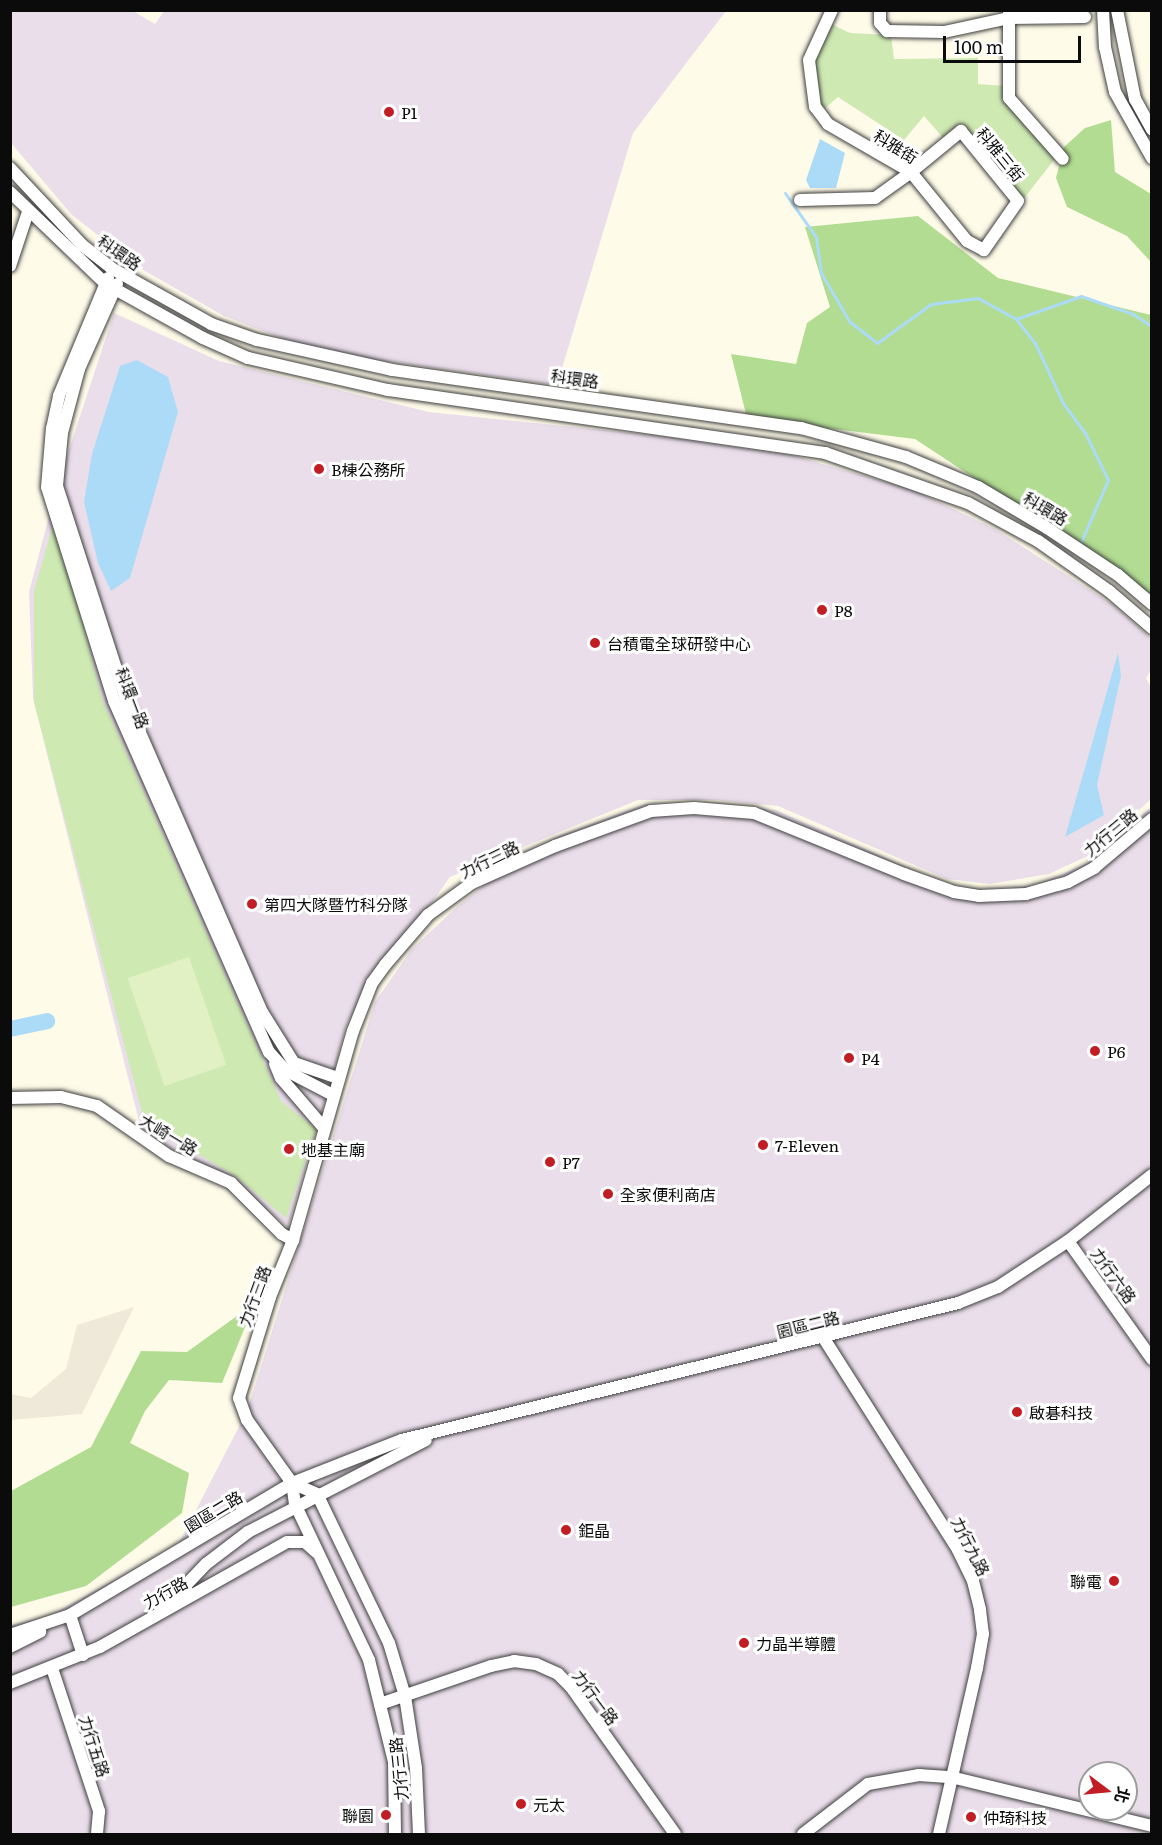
<!DOCTYPE html>
<html>
<head>
<meta charset="utf-8">
<style>
	body { margin:0 }
	#map { position:relative; width:1162px; height:1845px; overflow:hidden; background:#fffbe9; font-family:Literata,"Noto Sans TC",serif }
	div>[style] { position:absolute }
	[style*='--x'] { left:calc(var(--x)*1px); top:calc(var(--y)*1px); width:calc(var(--w)*1px); rotate:calc(var(--a)*1deg) }
	.industrial>* { inset:0; background:#eadeeb }
	.green>* { inset:0; background:#ceeab2 }
	.forest>* { inset:0; background:#b1dc91 }
	.pitch>* { inset:0; background:#e1f1c4; transform-origin:0 0 }
	.plaza>* { inset:0; background:#eee9d9 }
	.water>* { inset:0; background:#acdbf8 }
	.stream>* { height:3px; margin:-1.5px; padding:0 1.5px; transform-origin:1.5px; border-radius:1.5px; background:#acdbf8 }
	.river>* { height:16px; margin:-8px; padding:0 8px; transform-origin:8px; border-radius:8px; background:#acdbf8 }
	.roads { filter:drop-shadow(0 0 2px #3e3e3e) drop-shadow(0 0 2px #3e3e3e) }
	.minor>* { height:12px; margin:-6px; padding:0 6px; transform-origin:6px; border-radius:6px; background:#fff }
	.dots>* { width:16px; height:16px; translate:-50% -50%; box-sizing:border-box; border:3px solid #fff; border-radius:50% }
	span { translate:-50% -50%; white-space:nowrap; text-align:center; line-height:1.15; -webkit-text-stroke:6px #fff; paint-order:stroke }
	.poi-label { font-size:16px; color:#0b0b0b }
	.left { translate:0 -50%; text-align:left }
	.right { translate:-100% -50%; text-align:right }
	.street-label { font-size:16px; color:#0b0b0b }
	.frame { position:absolute; inset:0; border:12px solid #0b0b0b; pointer-events:none }
	.north { position:absolute; left:1078px; top:1761px; width:60px; height:60px; box-sizing:border-box; background:#fff; border:2px solid #9d9d9d; border-radius:50%; rotate:106deg; font-size:16px; font-weight:700; line-height:24px; text-align:center; color:#0b0b0b }
	.north::after { content:''; display:block; margin:auto; width:21px; height:27px; background:#c01e24; clip-path:polygon(50% 0,100% 100%,50% 72%,0 100%) }
	.scale { position:absolute; left:943px; top:36px; width:138px; height:27px; box-sizing:border-box; border:3px solid #0b0b0b; border-top:0; padding-left:8px; font-size:18px; line-height:21px; white-space:nowrap; color:#0b0b0b; -webkit-text-stroke:4px #fff; paint-order:stroke }
</style>
</head>
<body>
<div id="map">
	<div class="industrial">
		<div style="clip-path:polygon(165px 10px,726px 11px,633px 133px,557px 385px,376px 360px,295px 343px,224px 316px,138px 267px,71px 214px,11px 143px,10px 11px,133px 11px,155px 24px)"></div>
		<div style="clip-path:polygon(114px 313px,219px 361px,429px 412px,661px 436px,791px 455px,911px 489px,995px 529px,1112px 604px,1151px 638px,1151px 670px,1146px 678px,1152px 689px,1151px 799px,1094px 853px,1049px 874px,990px 884px,947px 879px,778px 806px,714px 800px,638px 800px,450px 877px,348px 1021px,288px 1227px,225px 1175px,184px 1158px,141px 1129px,33px 698px,29px 592px,57px 486px)"></div>
		<div style="clip-path:polygon(evenodd,712px 803px,776px 810px,946px 884px,990px 891px,1036px 885px,1088px 863px,1151px 807px,1151px 1834px,11px 1834px,10px 1625px,47px 1617px,178px 1545px,247px 1411px,375px 1002px,412px 949px,459px 905px,520px 857px,561px 835px,645px 804px,712px 803px,1090px 1773px,1126px 1773px,1126px 1809px,1090px 1809px,1090px 1773px)"></div>
	</div>
	<div class="green">
		<div style="clip-path:polygon(827px 22px,850px 33px,891px 35px,894px 59px,978px 58px,978px 84px,1005px 86px,1057px 156px,1022px 201px,961px 126px,945px 140px,924px 116px,904px 140px,838px 97px,822px 111px,812px 63px)"></div>
		<div style="clip-path:polygon(55px 518px,102px 699px,281px 1101px,316px 1129px,286px 1218px,234px 1175px,145px 1124px,34px 702px,34px 591px)"></div>
	</div>
	<div class="forest">
		<div style="clip-path:polygon(1111px 120px,1115px 172px,1151px 194px,1151px 262px,1127px 236px,1067px 207px,1056px 178px,1064px 147px,1085px 128px)"></div>
		<div style="clip-path:polygon(918px 216px,998px 278px,1151px 315px,1151px 594px,915px 439px,747px 418px,731px 354px,796px 364px,807px 323px,830px 307px,805px 227px)"></div>
		<div style="clip-path:polygon(255px 1303px,222px 1383px,169px 1380px,145px 1411px,130px 1443px,189px 1473px,182px 1513px,86px 1586px,11px 1607px,11px 1491px,91px 1447px,141px 1351px,187px 1352px)"></div>
	</div>
	<div class="pitch">
		<div style="left:189px;top:957px;width:114px;height:65px;rotate:71deg"></div>
	</div>
	<div class="plaza">
		<div style="clip-path:polygon(134px 1307px,82px 1414px,11px 1420px,11px 1394px,31px 1398px,66px 1369px,77px 1325px)"></div>
	</div>
	<div class="water">
		<div style="clip-path:polygon(820px 139px,845px 153px,836px 188px,810px 188px,806px 180px)"></div>
		<div style="clip-path:polygon(137px 360px,168px 377px,178px 412px,130px 578px,111px 591px,98px 563px,84px 502px,92px 454px,120px 366px)"></div>
		<div style="clip-path:polygon(1118px 653px,1121px 676px,1097px 785px,1104px 815px,1065px 837px)"></div>
	</div>
	<div class="stream">
		<div style="--x:785;--y:193;--w:54;--a:54.8"></div>
		<div style="--x:816;--y:237;--w:36;--a:82"></div>
		<div style="--x:821;--y:273;--w:56;--a:59.7"></div>
		<div style="--x:849;--y:321;--w:36;--a:38"></div>
		<div style="--x:877;--y:343;--w:67;--a:-35.8"></div>
		<div style="--x:931;--y:304;--w:47;--a:-7.3"></div>
		<div style="--x:978;--y:298;--w:43;--a:28.9"></div>
		<div style="--x:1016;--y:319;--w:31;--a:52"></div>
		<div style="--x:1035;--y:343;--w:66;--a:65"></div>
		<div style="--x:1063;--y:403;--w:37;--a:54"></div>
		<div style="--x:1085;--y:433;--w:52;--a:63.9"></div>
		<div style="--x:1108;--y:480;--w:70;--a:113.6"></div>
		<div style="--x:1016;--y:319;--w:69;--a:-19.5"></div>
		<div style="--x:1081;--y:296;--w:55;--a:19.1"></div>
		<div style="--x:1133;--y:314;--w:23;--a:34"></div>
	</div>
	<div class="river">
		<div style="--x:10;--y:1029;--w:38;--a:-12"></div>
	</div>
	<div class="roads">
		<div class="minor">
			<div style="--x:880;--y:10;--w:13;--a:90"></div>
			<div style="--x:880;--y:23;--w:11;--a:49"></div>
			<div style="--x:887;--y:31;--w:57;--a:1"></div>
			<div style="--x:944;--y:32;--w:66;--a:-12.2"></div>
			<div style="--x:1009;--y:18;--w:76;--a:-0.8"></div>
			<div style="--x:1103;--y:10;--w:37;--a:87"></div>
			<div style="--x:1105;--y:47;--w:46;--a:77.5"></div>
			<div style="--x:1115;--y:92;--w:76;--a:60.7"></div>
			<div style="--x:1117;--y:10;--w:91;--a:78.6"></div>
			<div style="--x:1135;--y:99;--w:35;--a:61"></div>
			<div style="--x:1009;--y:13;--w:85;--a:90"></div>
			<div style="--x:1009;--y:98;--w:81;--a:48.5"></div>
			<div style="--x:10;--y:168;--w:105;--a:46.9"></div>
			<div style="--x:82;--y:245;--w:37;--a:38"></div>
			<div style="--x:111;--y:268;--w:115;--a:29.2"></div>
			<div style="--x:211;--y:324;--w:49;--a:19.2"></div>
			<div style="--x:257;--y:340;--w:138;--a:12.5"></div>
			<div style="--x:392;--y:370;--w:413;--a:8.1"></div>
			<div style="--x:801;--y:428;--w:109;--a:15.4"></div>
			<div style="--x:906;--y:457;--w:78;--a:22.6"></div>
			<div style="--x:978;--y:487;--w:80;--a:30.7"></div>
			<div style="--x:1047;--y:528;--w:85;--a:33.5"></div>
			<div style="--x:1118;--y:575;--w:45;--a:40.5"></div>
			<div style="--x:10;--y:192;--w:133;--a:43.8"></div>
			<div style="--x:106;--y:284;--w:111;--a:29.1"></div>
			<div style="--x:203;--y:338;--w:49;--a:24"></div>
			<div style="--x:248;--y:358;--w:144;--a:12.9"></div>
			<div style="--x:388;--y:390;--w:442;--a:8.2"></div>
			<div style="--x:825;--y:453;--w:151;--a:19.3"></div>
			<div style="--x:968;--y:503;--w:80;--a:28.5"></div>
			<div style="--x:1038;--y:541;--w:87;--a:35.2"></div>
			<div style="--x:1109;--y:591;--w:57;--a:40.7"></div>
			<div style="--x:800;--y:200;--w:75;--a:-1.5"></div>
			<div style="--x:875;--y:198;--w:44;--a:-35.8"></div>
			<div style="--x:911;--y:172;--w:65;--a:-39.4"></div>
			<div style="--x:961;--y:131;--w:90;--a:50.8"></div>
			<div style="--x:1018;--y:201;--w:60;--a:124.8"></div>
			<div style="--x:984;--y:250;--w:19;--a:-152"></div>
			<div style="--x:967;--y:241;--w:89;--a:-129.1"></div>
			<div style="--x:911;--y:172;--w:96;--a:-150"></div>
			<div style="--x:828;--y:124;--w:21;--a:-127"></div>
			<div style="--x:815;--y:107;--w:47;--a:-97.3"></div>
			<div style="--x:809;--y:60;--w:55;--a:-65.3"></div>
			<div style="--x:10;--y:266;--w:57;--a:-71.6"></div>
			<div style="--x:108;--y:278;--w:128;--a:112.6"></div>
			<div style="--x:59;--y:396;--w:33;--a:102"></div>
			<div style="--x:52;--y:428;--w:59;--a:94.8"></div>
			<div style="--x:47;--y:487;--w:224;--a:72.6"></div>
			<div style="--x:114;--y:701;--w:384;--a:66.2"></div>
			<div style="--x:269;--y:1052;--w:24;--a:48"></div>
			<div style="--x:285;--y:1070;--w:54;--a:27.5"></div>
			<div style="--x:117;--y:284;--w:93;--a:114.1"></div>
			<div style="--x:79;--y:369;--w:66;--a:104.9"></div>
			<div style="--x:62;--y:433;--w:53;--a:95.4"></div>
			<div style="--x:57;--y:486;--w:228;--a:72.1"></div>
			<div style="--x:127;--y:703;--w:337;--a:66.4"></div>
			<div style="--x:262;--y:1012;--w:60;--a:57.9"></div>
			<div style="--x:294;--y:1063;--w:46;--a:18.8"></div>
			<div style="--x:275;--y:1064;--w:15;--a:67"></div>
			<div style="--x:281;--y:1078;--w:66;--a:49.3"></div>
			<div style="--x:10;--y:1098;--w:51;--a:-1.1"></div>
			<div style="--x:61;--y:1097;--w:37;--a:14"></div>
			<div style="--x:97;--y:1106;--w:88;--a:34.8"></div>
			<div style="--x:169;--y:1156;--w:68;--a:23.5"></div>
			<div style="--x:231;--y:1183;--w:72;--a:45"></div>
			<div style="--x:282;--y:1234;--w:13;--a:29"></div>
			<div style="--x:1068;--y:1241;--w:145;--a:54.6"></div>
			<div style="--x:823;--y:1337;--w:252;--a:57.6"></div>
			<div style="--x:958;--y:1550;--w:34;--a:64"></div>
			<div style="--x:973;--y:1581;--w:30;--a:76"></div>
			<div style="--x:980;--y:1610;--w:24;--a:83"></div>
			<div style="--x:983;--y:1634;--w:35;--a:100"></div>
			<div style="--x:977;--y:1668;--w:170;--a:102.9"></div>
			<div style="--x:292;--y:1483;--w:21;--a:82"></div>
			<div style="--x:295;--y:1504;--w:173;--a:64.6"></div>
			<div style="--x:369;--y:1660;--w:105;--a:76.2"></div>
			<div style="--x:394;--y:1762;--w:72;--a:89.2"></div>
			<div style="--x:167;--y:1605;--w:57;--a:-46.4"></div>
			<div style="--x:206;--y:1564;--w:53;--a:-37.3"></div>
			<div style="--x:248;--y:1532;--w:200;--a:-27.3"></div>
			<div style="--x:70;--y:1615;--w:42;--a:72"></div>
			<div style="--x:10;--y:1635;--w:63;--a:-18.4"></div>
			<div style="--x:70;--y:1615;--w:258;--a:-30.7"></div>
			<div style="--x:292;--y:1483;--w:118;--a:-21.4"></div>
			<div style="--x:402;--y:1440;--w:573;--a:-13.84"></div>
			<div style="--x:958;--y:1303;--w:43;--a:-21.8"></div>
			<div style="--x:998;--y:1287;--w:84;--a:-33.3"></div>
			<div style="--x:1068;--y:1241;--w:107;--a:-38.2"></div>
			<div style="--x:10;--y:1647;--w:34;--a:-27"></div>
			<div style="--x:52;--y:1668;--w:151;--a:71.8"></div>
			<div style="--x:99;--y:1811;--w:23;--a:95"></div>
			<div style="--x:10;--y:1683;--w:97;--a:-21.8"></div>
			<div style="--x:100;--y:1647;--w:214;--a:-29.3"></div>
			<div style="--x:287;--y:1542;--w:18;--a:0"></div>
			<div style="--x:305;--y:1542;--w:15;--a:42"></div>
			<div style="--x:380;--y:1704;--w:117;--a:-18.9"></div>
			<div style="--x:491;--y:1666;--w:24;--a:-12"></div>
			<div style="--x:514;--y:1661;--w:22;--a:8"></div>
			<div style="--x:536;--y:1664;--w:24;--a:24"></div>
			<div style="--x:558;--y:1674;--w:18;--a:45"></div>
			<div style="--x:571;--y:1687;--w:180;--a:54.7"></div>
			<div style="--x:419;--y:1834;--w:66;--a:-92.6"></div>
			<div style="--x:416;--y:1768;--w:73;--a:-98.7"></div>
			<div style="--x:405;--y:1696;--w:55;--a:-106.8"></div>
			<div style="--x:389;--y:1643;--w:165;--a:-115.8"></div>
			<div style="--x:317;--y:1494;--w:27;--a:-156"></div>
			<div style="--x:292;--y:1483;--w:77;--a:-125.5"></div>
			<div style="--x:247;--y:1420;--w:23;--a:-110"></div>
			<div style="--x:239;--y:1398;--w:106;--a:-72.9"></div>
			<div style="--x:270;--y:1297;--w:61;--a:-68"></div>
			<div style="--x:293;--y:1240;--w:217;--a:-74"></div>
			<div style="--x:353;--y:1031;--w:52;--a:-68.4"></div>
			<div style="--x:372;--y:983;--w:22;--a:-54"></div>
			<div style="--x:385;--y:965;--w:66;--a:-49.3"></div>
			<div style="--x:428;--y:915;--w:54;--a:-36"></div>
			<div style="--x:472;--y:883;--w:91;--a:-24"></div>
			<div style="--x:555;--y:846;--w:102;--a:-20"></div>
			<div style="--x:651;--y:811;--w:43;--a:-4"></div>
			<div style="--x:694;--y:808;--w:60;--a:4.8"></div>
			<div style="--x:754;--y:813;--w:162;--a:22.1"></div>
			<div style="--x:904;--y:874;--w:53;--a:19.8"></div>
			<div style="--x:954;--y:892;--w:25;--a:9"></div>
			<div style="--x:979;--y:896;--w:47;--a:-2.4"></div>
			<div style="--x:1026;--y:894;--w:44;--a:-15.9"></div>
			<div style="--x:1068;--y:882;--w:30;--a:-28"></div>
			<div style="--x:1094;--y:868;--w:76;--a:-40.2"></div>
			<div style="--x:803;--y:1834;--w:82;--a:-37.6"></div>
			<div style="--x:868;--y:1784;--w:52;--a:-10"></div>
			<div style="--x:919;--y:1775;--w:32;--a:4"></div>
			<div style="--x:951;--y:1777;--w:207;--a:13.7"></div>
		</div>
	</div>
	<div class="dots">
		<div style="left:389px;top:112px;background:#c01e24"></div>
		<div style="left:319px;top:469px;background:#c01e24"></div>
		<div style="left:822px;top:610px;background:#c01e24"></div>
		<div style="left:595px;top:643px;background:#c01e24"></div>
		<div style="left:252px;top:904px;background:#c01e24"></div>
		<div style="left:1095px;top:1051px;background:#c01e24"></div>
		<div style="left:849px;top:1058px;background:#c01e24"></div>
		<div style="left:763px;top:1145px;background:#c01e24"></div>
		<div style="left:289px;top:1149px;background:#c01e24"></div>
		<div style="left:550px;top:1162px;background:#c01e24"></div>
		<div style="left:608px;top:1194px;background:#c01e24"></div>
		<div style="left:1017px;top:1412px;background:#c01e24"></div>
		<div style="left:566px;top:1530px;background:#c01e24"></div>
		<div style="left:1114px;top:1581px;background:#c01e24"></div>
		<div style="left:744px;top:1643px;background:#c01e24"></div>
		<div style="left:521px;top:1804px;background:#c01e24"></div>
		<div style="left:386px;top:1815px;background:#c01e24"></div>
		<div style="left:971px;top:1817px;background:#c01e24"></div>
	</div>
	<div class="poi-label">
		<span class="left" style="left:401px;top:112px">P1</span>
		<span class="left" style="left:331px;top:469px">B棟公務所</span>
		<span class="left" style="left:834px;top:610px">P8</span>
		<span class="left" style="left:607px;top:643px">台積電全球研發中心</span>
		<span class="left" style="left:264px;top:904px">第四大隊暨竹科分隊</span>
		<span class="left" style="left:1107px;top:1051px">P6</span>
		<span class="left" style="left:861px;top:1058px">P4</span>
		<span class="left" style="left:775px;top:1145px">7-Eleven</span>
		<span class="left" style="left:301px;top:1149px">地基主廟</span>
		<span class="left" style="left:562px;top:1162px">P7</span>
		<span class="left" style="left:620px;top:1194px">全家便利商店</span>
		<span class="left" style="left:1029px;top:1412px">啟碁科技</span>
		<span class="left" style="left:578px;top:1530px">鉅晶</span>
		<span class="right" style="left:1102px;top:1581px">聯電</span>
		<span class="left" style="left:756px;top:1643px">力晶半導體</span>
		<span class="left" style="left:533px;top:1804px">元太</span>
		<span class="right" style="left:374px;top:1815px">聯園</span>
		<span class="left" style="left:983px;top:1817px">仲琦科技</span>
	</div>
	<div class="street-label">
		<span style="left:896px;top:146px;rotate:32deg">科雅街</span>
		<span style="left:1001px;top:154px;rotate:51deg">科雅三街</span>
		<span style="left:120px;top:252px;rotate:35deg">科環路</span>
		<span style="left:575px;top:378px;rotate:8deg">科環路</span>
		<span style="left:1046px;top:508px;rotate:31deg">科環路</span>
		<span style="left:133px;top:698px;rotate:69deg">科環一路</span>
		<span style="left:1110px;top:832px;rotate:-40deg">力行三路</span>
		<span style="left:489px;top:859px;rotate:-26deg">力行三路</span>
		<span style="left:169px;top:1134px;rotate:31deg">大崎一路</span>
		<span style="left:1114px;top:1275px;rotate:54deg">力行六路</span>
		<span style="left:254px;top:1296px;rotate:-70deg">力行三路</span>
		<span style="left:808px;top:1324px;rotate:-14deg">園區二路</span>
		<span style="left:213px;top:1511px;rotate:-31deg">園區二路</span>
		<span style="left:971px;top:1546px;rotate:63deg">力行九路</span>
		<span style="left:165px;top:1592px;rotate:-29deg">力行路</span>
		<span style="left:596px;top:1697px;rotate:53deg">力行一路</span>
		<span style="left:95px;top:1746px;rotate:72deg">力行五路</span>
		<span style="left:398px;top:1769px;rotate:-96deg">力行三路</span>
	</div>
	<div class="frame"></div>
	<div class="north">北</div>
	<div class="scale">100 m</div>
</div>
</body>
</html>
